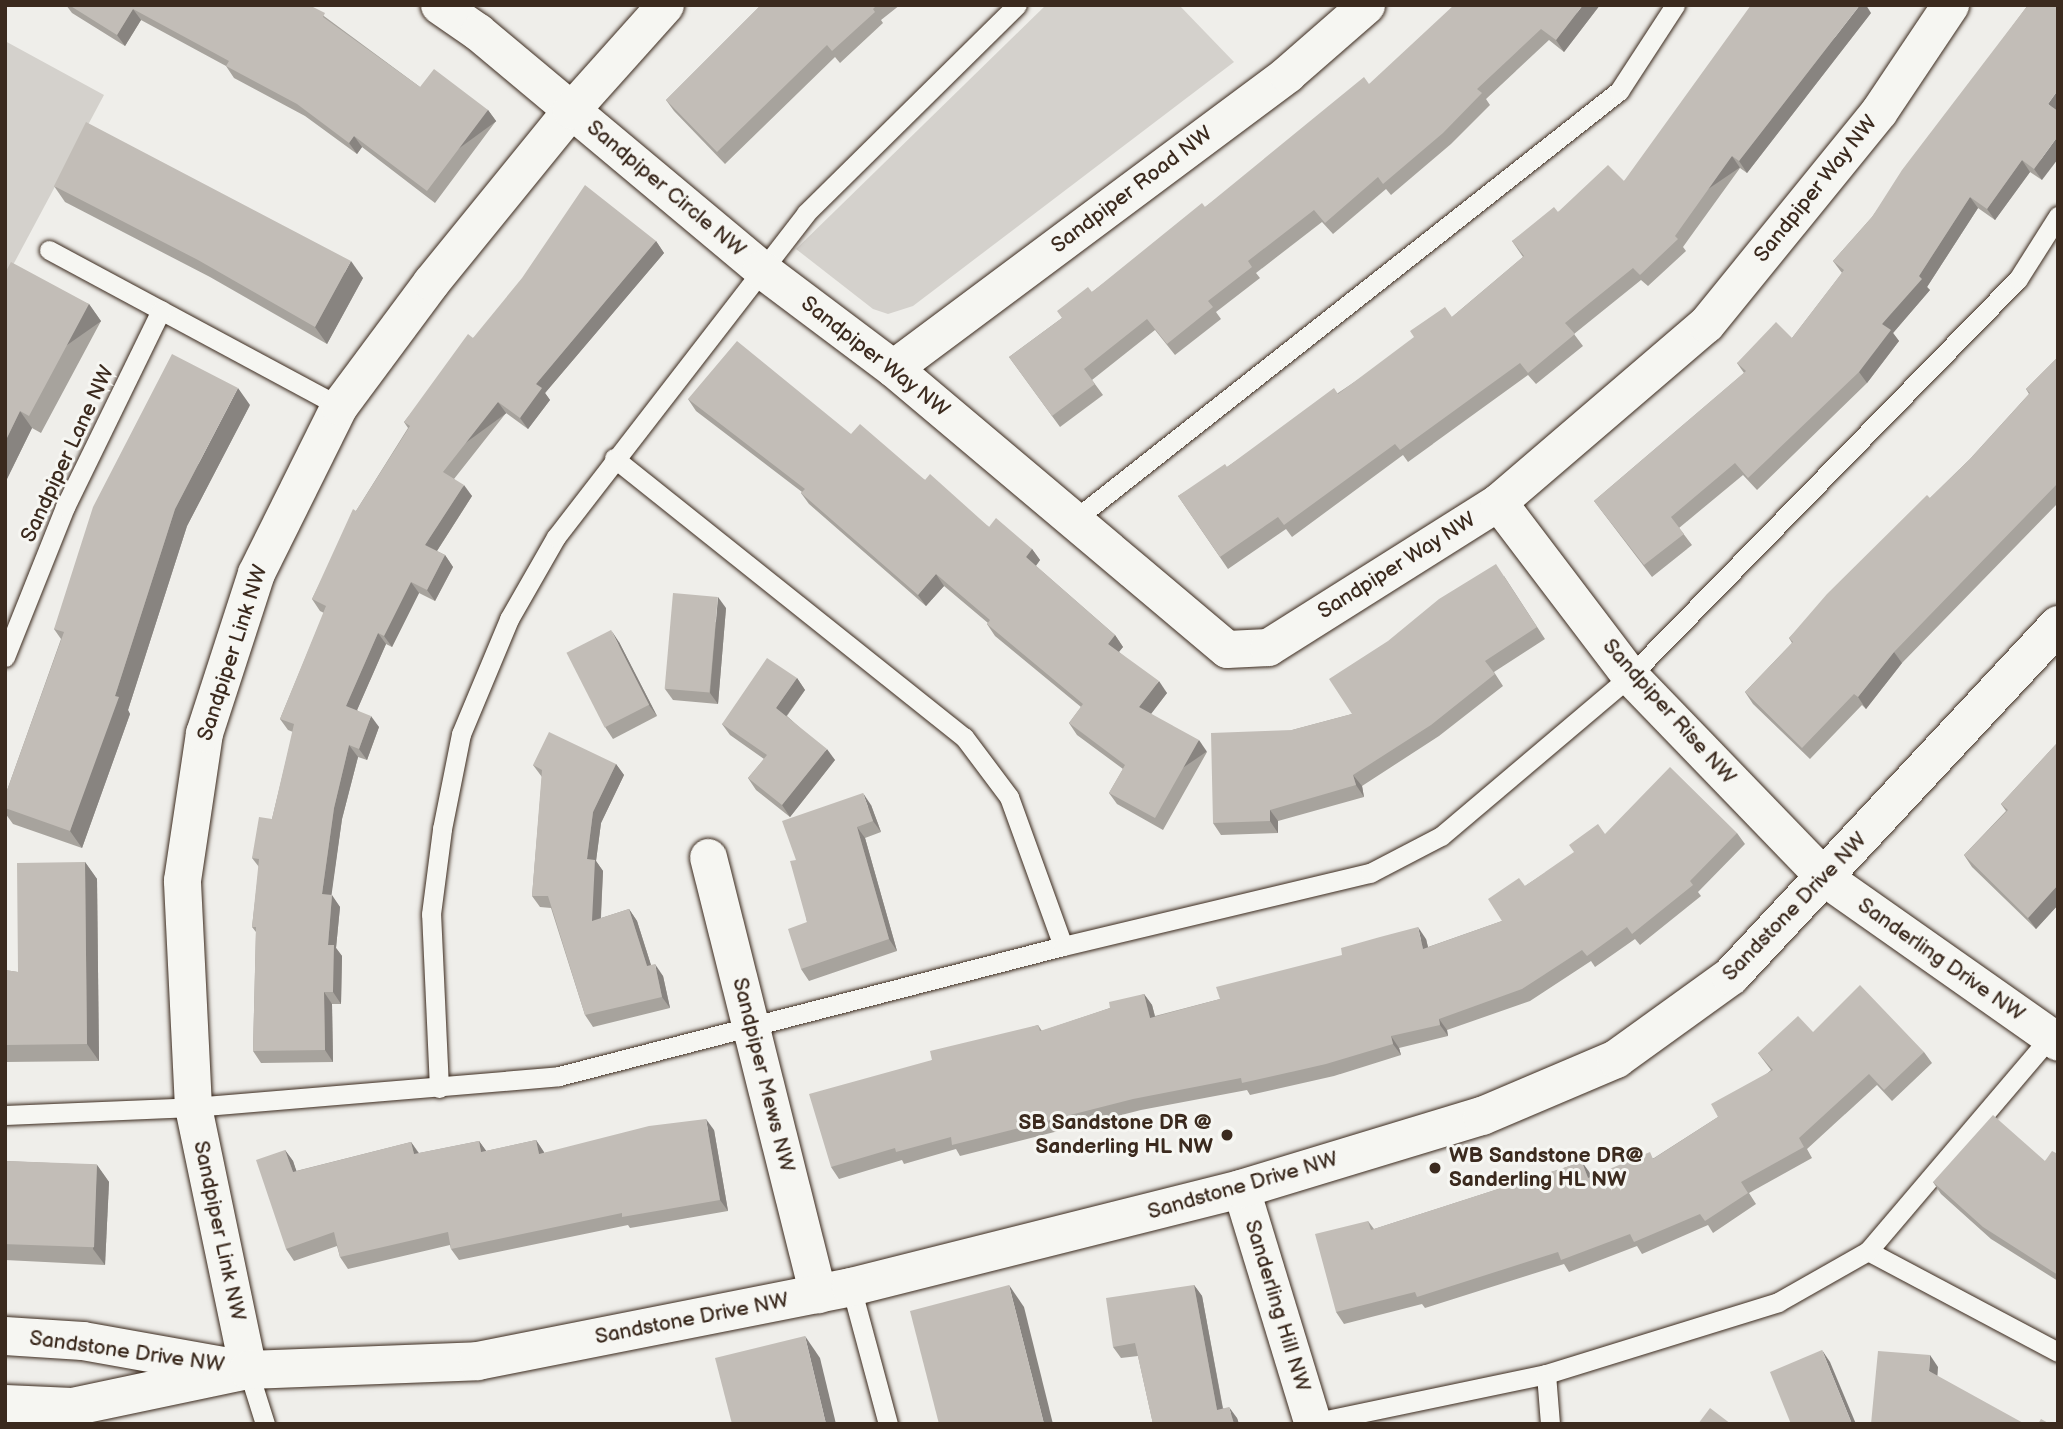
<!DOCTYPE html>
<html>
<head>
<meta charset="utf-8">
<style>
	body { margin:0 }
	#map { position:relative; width:2063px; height:1429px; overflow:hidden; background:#efeeea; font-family:"Balsamiq Sans",sans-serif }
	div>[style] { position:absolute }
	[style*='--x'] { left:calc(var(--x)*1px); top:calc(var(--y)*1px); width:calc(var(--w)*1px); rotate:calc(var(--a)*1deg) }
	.green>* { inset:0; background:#d4d1cc }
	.roads { filter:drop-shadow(0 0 2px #3b2a1e) drop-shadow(0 0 2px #3b2a1e) }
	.service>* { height:19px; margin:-9.5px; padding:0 9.5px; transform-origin:9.5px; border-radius:9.5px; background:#f6f6f2 }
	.minor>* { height:37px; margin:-18.5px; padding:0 18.5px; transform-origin:18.5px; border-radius:18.5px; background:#f6f6f2 }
	.tertiary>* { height:38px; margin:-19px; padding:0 19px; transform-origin:19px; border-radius:19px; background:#f6f6f2 }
	.wall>* { inset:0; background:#a7a39d }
	.shaded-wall>* { inset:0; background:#888480; transform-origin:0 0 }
	.building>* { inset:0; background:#c2bdb7; transform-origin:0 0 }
	.dots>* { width:19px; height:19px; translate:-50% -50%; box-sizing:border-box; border:4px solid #f6f6f2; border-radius:50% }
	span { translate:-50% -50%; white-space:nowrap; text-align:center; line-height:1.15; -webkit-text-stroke:6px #f6f6f2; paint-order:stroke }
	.street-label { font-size:21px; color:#3b2a1e }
	.poi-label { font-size:21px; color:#3b2a1e; font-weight:700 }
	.right { translate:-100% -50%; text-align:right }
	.left { translate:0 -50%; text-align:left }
	.frame { position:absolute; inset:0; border:7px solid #3b2a1e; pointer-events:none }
</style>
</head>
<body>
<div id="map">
	<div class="green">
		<div style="clip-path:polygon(1046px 5px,1179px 5px,1234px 62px,913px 306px,888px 314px,873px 309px,796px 249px)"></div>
		<div style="clip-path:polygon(5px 41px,104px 95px,5px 280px)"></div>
	</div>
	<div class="roads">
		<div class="service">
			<div style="--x:49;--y:250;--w:329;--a:28.3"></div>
			<div style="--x:614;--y:458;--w:448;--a:38.6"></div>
			<div style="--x:964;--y:737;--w:75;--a:53.1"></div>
			<div style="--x:1009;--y:797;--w:158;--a:70.1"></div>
			<div style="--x:1074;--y:520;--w:694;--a:-38.21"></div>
			<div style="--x:1619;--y:91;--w:103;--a:-56.9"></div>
			<div style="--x:5;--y:657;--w:162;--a:-68.2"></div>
			<div style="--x:65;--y:507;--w:219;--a:-64"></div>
			<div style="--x:439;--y:1088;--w:174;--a:-92.6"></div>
			<div style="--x:431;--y:914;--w:86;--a:-82.6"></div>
			<div style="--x:442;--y:829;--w:97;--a:-78.7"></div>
			<div style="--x:461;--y:734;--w:125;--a:-67.3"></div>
			<div style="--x:509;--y:619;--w:95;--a:-60.2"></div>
			<div style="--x:556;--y:537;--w:409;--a:-52.3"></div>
			<div style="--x:806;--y:213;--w:296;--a:-44.6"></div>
			<div style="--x:5;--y:1115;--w:188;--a:-2.4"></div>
			<div style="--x:193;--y:1107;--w:367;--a:-4.8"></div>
			<div style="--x:559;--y:1076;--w:520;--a:-14.46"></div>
			<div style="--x:1063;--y:946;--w:316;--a:-13.4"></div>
			<div style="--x:1370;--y:873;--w:80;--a:-27.5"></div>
			<div style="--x:1441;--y:836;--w:248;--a:-40.2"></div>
			<div style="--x:1630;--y:676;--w:555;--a:-45.66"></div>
			<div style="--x:2018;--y:279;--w:75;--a:-57.6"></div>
			<div style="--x:1868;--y:1251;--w:215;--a:28"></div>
			<div style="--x:851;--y:1287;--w:142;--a:74.9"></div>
			<div style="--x:248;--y:1370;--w:57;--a:72.5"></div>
			<div style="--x:1546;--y:1374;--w:50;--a:85.4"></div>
			<div style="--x:1312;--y:1423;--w:239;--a:-11.8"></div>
			<div style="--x:1546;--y:1374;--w:243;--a:-17.2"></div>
			<div style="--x:1778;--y:1302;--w:103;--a:-29.5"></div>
			<div style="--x:1868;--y:1251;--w:289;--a:-49.6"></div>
		</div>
		<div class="minor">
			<div style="--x:439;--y:5;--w:47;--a:34.7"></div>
			<div style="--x:478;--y:32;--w:369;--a:39.9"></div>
			<div style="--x:761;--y:269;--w:165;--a:36.9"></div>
			<div style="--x:893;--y:368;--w:436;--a:40.1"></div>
			<div style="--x:1227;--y:649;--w:41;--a:-2.8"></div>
			<div style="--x:1268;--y:647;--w:272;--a:-32.2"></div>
			<div style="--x:1498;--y:502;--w:274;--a:-40.6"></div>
			<div style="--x:1706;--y:324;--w:274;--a:-50.9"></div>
			<div style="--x:1879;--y:111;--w:128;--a:-56.2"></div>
			<div style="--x:893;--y:368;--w:492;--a:-36.7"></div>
			<div style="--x:1287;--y:74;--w:105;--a:-41.1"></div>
			<div style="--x:1498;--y:502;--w:218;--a:52.8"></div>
			<div style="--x:1630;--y:676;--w:281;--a:46"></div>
			<div style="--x:1825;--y:878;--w:285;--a:35.1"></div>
			<div style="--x:708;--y:857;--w:451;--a:75.9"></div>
			<div style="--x:1241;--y:1189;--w:246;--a:73"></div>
			<div style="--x:248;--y:1370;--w:269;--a:-101.8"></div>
			<div style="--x:193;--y:1107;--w:227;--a:-92.8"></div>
			<div style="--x:182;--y:880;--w:149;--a:-81.5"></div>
			<div style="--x:204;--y:733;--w:168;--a:-72"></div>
			<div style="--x:256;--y:573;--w:186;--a:-63.6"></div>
			<div style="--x:339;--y:406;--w:154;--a:-53.4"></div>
			<div style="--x:431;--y:282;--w:222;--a:-50.9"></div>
			<div style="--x:571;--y:110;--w:141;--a:-48.2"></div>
		</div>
		<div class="tertiary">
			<div style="--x:5;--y:1336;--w:78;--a:3.7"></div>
			<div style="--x:83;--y:1341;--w:148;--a:10.1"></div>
			<div style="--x:5;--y:1404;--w:67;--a:2.6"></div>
			<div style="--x:72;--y:1407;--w:180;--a:-11.9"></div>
			<div style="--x:248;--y:1370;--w:230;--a:-2.2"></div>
			<div style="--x:478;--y:1361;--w:380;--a:-11.2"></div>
			<div style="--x:851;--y:1287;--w:402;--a:-14.1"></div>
			<div style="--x:1241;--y:1189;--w:252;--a:-16.9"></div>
			<div style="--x:1482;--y:1116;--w:146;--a:-23"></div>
			<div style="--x:1616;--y:1059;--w:142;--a:-35.8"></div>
			<div style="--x:1731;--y:976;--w:480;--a:-47"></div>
		</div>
	</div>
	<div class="wall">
		<div style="clip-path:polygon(66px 5px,309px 5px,420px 87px,488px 110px,496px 121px,435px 203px,362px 147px,357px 154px,305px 116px,234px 78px,226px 66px,141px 20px,125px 46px,72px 13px)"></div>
		<div style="clip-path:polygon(761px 5px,900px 5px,881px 20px,883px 23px,840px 63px,835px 57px,725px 164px,674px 111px,666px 100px)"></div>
		<div style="clip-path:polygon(1600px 5px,1564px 52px,1549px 40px,1486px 99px,1490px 105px,1451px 144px,1391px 195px,1386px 189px,1333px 234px,1322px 222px,1256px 273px,1260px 278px,1216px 312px,1221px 319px,1175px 355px,1155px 330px,1092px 380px,1103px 395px,1060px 427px,1009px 357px,1062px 318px,1092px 292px,1369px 84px)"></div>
		<div style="clip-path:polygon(2028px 5px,2042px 180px,2030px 172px,1995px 220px,1978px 208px,1927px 287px,1930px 290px,1893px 333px,1899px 341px,1867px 383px,1757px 490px,1743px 475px,1679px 528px,1692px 545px,1652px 577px,1594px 501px,1744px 373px,1737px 363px,1792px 338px,1842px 273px,1833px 261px,1872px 217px)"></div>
		<div style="clip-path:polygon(1871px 13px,1747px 173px,1740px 168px,1683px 247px,1686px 251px,1648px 286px,1641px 280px,1574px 334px,1583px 346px,1536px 384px,1528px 375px,1408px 462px,1403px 455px,1292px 537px,1286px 529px,1228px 569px,1178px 496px,1227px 467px,1452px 317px,1523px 257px,1512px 241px,1558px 212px,1624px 181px)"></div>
		<div style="clip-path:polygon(54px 186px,363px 278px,327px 344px,210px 277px,65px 202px)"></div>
		<div style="clip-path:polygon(656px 241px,664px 253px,545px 393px,550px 400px,528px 429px,506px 413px,454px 479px,472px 496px,437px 551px,445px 555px,453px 567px,435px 601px,419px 593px,392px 647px,386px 644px,357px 710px,379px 727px,367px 760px,358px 757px,342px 819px,331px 895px,340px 907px,336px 948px,342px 956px,341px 1004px,332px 1004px,333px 1062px,261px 1063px,253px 1051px,256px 932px,252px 927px,259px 867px,252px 858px,272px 819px,293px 732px,288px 730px,280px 719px,324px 613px,320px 611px,312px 599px,356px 511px,408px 428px,404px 422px,473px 338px)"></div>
		<div style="clip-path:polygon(5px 273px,89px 304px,101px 321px,41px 433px,32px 428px,5px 483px)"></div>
		<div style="clip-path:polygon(2058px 357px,2058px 503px,1902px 663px,1866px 709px,1862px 705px,1810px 759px,1753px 704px,1745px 692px,1792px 643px,1789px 638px,1930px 498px,1970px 459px,2029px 394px,2026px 389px)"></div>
		<div style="clip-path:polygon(688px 399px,851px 434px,925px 480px,989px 527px,1032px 549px,1040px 560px,1036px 566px,1115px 635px,1123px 647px,1119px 652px,1167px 693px,1151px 714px,1207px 752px,1163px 830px,1117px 804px,1109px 793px,1123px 769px,1077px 735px,1069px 723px,1081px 707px,995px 636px,987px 624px,988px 623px,944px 586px,926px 606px,809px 504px,801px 493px,802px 492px,696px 411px)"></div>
		<div style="clip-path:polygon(250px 405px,187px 526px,128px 710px,130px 714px,82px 848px,13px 824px,5px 813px,5px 796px,61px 639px,54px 629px)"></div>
		<div style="clip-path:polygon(1504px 576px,1545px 639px,1494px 672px,1503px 686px,1439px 736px,1362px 786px,1364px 797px,1278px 821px,1278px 833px,1221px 835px,1213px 823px,1292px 730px,1352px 714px)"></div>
		<div style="clip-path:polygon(726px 608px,718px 704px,673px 700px,665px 689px)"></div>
		<div style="clip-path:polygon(619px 642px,657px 716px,613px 739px,605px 727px)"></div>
		<div style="clip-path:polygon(797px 678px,805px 690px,787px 716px,835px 760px,790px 817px,756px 790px,748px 778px,764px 759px,730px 735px,722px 724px)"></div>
		<div style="clip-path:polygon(2058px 742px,2058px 905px,2036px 929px,1972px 867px,1964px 855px,2006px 811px,2001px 804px)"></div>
		<div style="clip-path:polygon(616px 764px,624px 775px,601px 823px,596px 861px,603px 871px,601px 918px,629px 909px,637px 921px,651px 965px,663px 976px,670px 1008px,593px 1027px,585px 1015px,551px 908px,540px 907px,532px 896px,542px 777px,533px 765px)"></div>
		<div style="clip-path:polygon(871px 805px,881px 832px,865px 838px,897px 951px,809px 981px,801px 969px,807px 922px,796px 860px)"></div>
		<div style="clip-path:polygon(1737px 833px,1745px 844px,1698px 892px,1701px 896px,1640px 945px,1635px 939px,1595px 967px,1591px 961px,1530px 1001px,1447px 1030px,1448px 1036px,1399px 1048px,1401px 1055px,1334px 1076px,1250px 1095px,1247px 1090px,1141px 1110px,960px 1156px,956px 1149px,904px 1164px,902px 1160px,839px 1179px,831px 1167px,932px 1060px,1038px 1025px,1042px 1031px,1110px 1008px,1144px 994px,1152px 1005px,1155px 1016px,1220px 999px,1426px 939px,1428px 947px,1502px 921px,1525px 886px,1605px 834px)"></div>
		<div style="clip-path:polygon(85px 862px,97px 879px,99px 1061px,5px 1062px,5px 970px,18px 972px)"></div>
		<div style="clip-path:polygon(1813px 1032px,1924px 1052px,1932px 1063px,1892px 1101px,1877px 1085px,1807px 1149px,1812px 1158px,1749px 1193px,1756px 1204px,1713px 1233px,1708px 1225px,1642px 1254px,1637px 1246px,1569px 1272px,1564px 1264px,1425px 1308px,1422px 1304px,1344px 1324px,1336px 1312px,1368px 1221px,1374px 1229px,1582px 1162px,1591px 1177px,1654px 1158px,1718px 1117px,1771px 1070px,1758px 1053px)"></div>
		<div style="clip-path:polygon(714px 1130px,728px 1211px,630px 1228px,628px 1225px,459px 1260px,451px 1249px,450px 1245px,348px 1269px,340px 1257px,337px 1246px,294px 1261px,286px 1249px,285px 1150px,293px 1161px,296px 1171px,411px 1142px,419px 1153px,479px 1141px,486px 1151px,536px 1140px,544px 1153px)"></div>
		<div style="clip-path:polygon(2058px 1154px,2058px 1281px,1991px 1239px,1941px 1194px,1933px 1182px,2045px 1161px)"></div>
		<div style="clip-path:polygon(5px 1161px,97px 1165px,109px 1182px,105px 1265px,5px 1260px)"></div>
		<div style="clip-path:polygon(1194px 1285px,1202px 1296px,1223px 1408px,1237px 1418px,1239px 1424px,1153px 1424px,1138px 1356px,1121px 1358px,1113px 1347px)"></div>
	</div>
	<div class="shaded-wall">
		<div style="clip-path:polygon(1583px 5px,1600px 5px,1564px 52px,1556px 40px)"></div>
		<div style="clip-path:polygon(1860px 5px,1866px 5px,1871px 13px,1747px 173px,1739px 161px)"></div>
		<div style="clip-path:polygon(133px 9px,141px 20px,125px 46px,117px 35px)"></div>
		<div style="clip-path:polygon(2058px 90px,2058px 113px,2048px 104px)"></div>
		<div style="left:488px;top:110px;width:14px;height:101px;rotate:54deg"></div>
		<div style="clip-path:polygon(354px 136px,362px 147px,357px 154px,349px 143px)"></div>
		<div style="clip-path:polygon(2058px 136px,2058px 159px,2042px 180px,2034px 169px)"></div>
		<div style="left:1732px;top:156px;width:14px;height:98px;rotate:56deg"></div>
		<div style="clip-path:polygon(2022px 160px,2030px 172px,1995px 220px,1987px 209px)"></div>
		<div style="clip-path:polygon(1970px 197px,1978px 208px,1927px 287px,1930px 290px,1893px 333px,1899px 341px,1867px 383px,1859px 372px,1882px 324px,1919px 276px)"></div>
		<div style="clip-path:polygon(656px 241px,664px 253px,545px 393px,550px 400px,528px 429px,520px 418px,536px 384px)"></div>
		<div style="clip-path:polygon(351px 261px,363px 278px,327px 344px,315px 327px)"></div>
		<div style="left:89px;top:304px;width:21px;height:127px;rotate:55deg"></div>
		<div style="clip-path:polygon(238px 388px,250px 405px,187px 526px,128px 710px,130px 714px,82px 848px,70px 831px,115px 696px,175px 509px)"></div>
		<div style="left:498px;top:402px;width:14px;height:89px;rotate:54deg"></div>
		<div style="clip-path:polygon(20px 411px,32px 428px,5px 483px,5px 442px)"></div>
		<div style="clip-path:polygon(464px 485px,472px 496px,433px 557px,425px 545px)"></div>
		<div style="clip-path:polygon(1032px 549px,1040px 560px,1034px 568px,1026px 557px)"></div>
		<div style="clip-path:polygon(445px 555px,453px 567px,435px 601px,427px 590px)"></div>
		<div style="clip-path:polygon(936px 574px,944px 586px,926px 606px,918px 595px)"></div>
		<div style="clip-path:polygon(411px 582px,419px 593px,392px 647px,384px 636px)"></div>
		<div style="clip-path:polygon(718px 597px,726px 608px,718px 704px,710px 693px)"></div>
		<div style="clip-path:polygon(611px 630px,619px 642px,657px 716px,649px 705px)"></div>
		<div style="clip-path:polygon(378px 633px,386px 644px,354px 717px,346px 706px)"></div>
		<div style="clip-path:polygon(1115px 635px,1123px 647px,1116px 655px,1108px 644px)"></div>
		<div style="clip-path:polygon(1894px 652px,1902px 663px,1866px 709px,1858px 697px)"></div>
		<div style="clip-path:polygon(797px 678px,805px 690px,784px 719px,776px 708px)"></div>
		<div style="clip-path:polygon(1159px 681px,1167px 693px,1147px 719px,1139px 707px)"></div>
		<div style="clip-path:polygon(371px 716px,379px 727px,367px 760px,359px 749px)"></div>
		<div style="left:1199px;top:740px;width:14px;height:90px;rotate:56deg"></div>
		<div style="clip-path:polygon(349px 745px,358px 757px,342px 819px,330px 906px,322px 894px,334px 808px)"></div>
		<div style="clip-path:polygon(827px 749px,835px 760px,790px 817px,782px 805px)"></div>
		<div style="clip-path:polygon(616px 764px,624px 775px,601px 823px,596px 861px,603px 871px,600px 932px,592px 921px,587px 859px,593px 812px)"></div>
		<div style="clip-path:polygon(1353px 775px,1362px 786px,1364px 797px,1356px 785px)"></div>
		<div style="clip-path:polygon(863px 793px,871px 805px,881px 832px,873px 821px)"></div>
		<div style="clip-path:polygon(1270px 810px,1278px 821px,1278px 833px,1270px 821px)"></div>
		<div style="clip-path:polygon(857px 827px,865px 838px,897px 951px,889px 939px)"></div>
		<div style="clip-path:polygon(85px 862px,97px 879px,99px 1061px,87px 1044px)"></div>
		<div style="clip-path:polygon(2058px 885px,2058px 905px,2036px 929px,2028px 918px)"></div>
		<div style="clip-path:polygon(332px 895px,340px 907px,336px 948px,342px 956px,341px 1004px,333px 992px,328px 945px)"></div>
		<div style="clip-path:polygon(629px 909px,637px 921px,655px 978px,647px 966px)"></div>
		<div style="clip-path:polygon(1418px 927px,1426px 939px,1431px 960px,1423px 949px)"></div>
		<div style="clip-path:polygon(655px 964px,663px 976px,670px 1008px,662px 997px)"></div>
		<div style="clip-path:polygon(324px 992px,332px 1004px,333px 1062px,325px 1050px)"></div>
		<div style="clip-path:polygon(1144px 994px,1152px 1005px,1158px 1029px,1150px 1018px)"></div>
		<div style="clip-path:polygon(1439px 1019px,1447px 1030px,1448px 1036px,1440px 1025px)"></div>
		<div style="clip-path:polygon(1391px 1036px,1399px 1048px,1401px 1055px,1393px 1044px)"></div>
		<div style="clip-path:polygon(706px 1119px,714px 1130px,728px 1211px,720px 1200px)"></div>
		<div style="clip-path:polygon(536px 1140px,544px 1152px,547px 1166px,539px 1154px)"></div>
		<div style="clip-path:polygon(479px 1141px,487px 1152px,481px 1152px)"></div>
		<div style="clip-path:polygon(411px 1142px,419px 1154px,414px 1154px)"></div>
		<div style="clip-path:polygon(285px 1150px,293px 1161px,301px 1184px,293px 1172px)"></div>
		<div style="clip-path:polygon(1582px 1162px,1590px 1173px,1596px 1190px,1588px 1178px)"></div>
		<div style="clip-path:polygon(97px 1165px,109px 1182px,105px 1265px,93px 1249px)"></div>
		<div style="clip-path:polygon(1009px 1285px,1024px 1307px,1053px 1424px,1044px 1424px)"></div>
		<div style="clip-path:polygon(1194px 1285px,1202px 1296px,1225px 1421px,1217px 1410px)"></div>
		<div style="clip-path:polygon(805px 1336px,820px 1358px,836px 1424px,826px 1424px)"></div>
		<div style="clip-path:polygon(1822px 1350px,1830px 1362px,1856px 1424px,1852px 1424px)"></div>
		<div style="clip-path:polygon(1930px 1355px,1938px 1367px,1937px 1382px,1929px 1371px)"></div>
		<div style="clip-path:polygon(1229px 1407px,1237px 1418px,1239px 1424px,1234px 1424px)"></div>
	</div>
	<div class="building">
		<div style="clip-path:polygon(69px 5px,309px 5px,325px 13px,323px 17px,420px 87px,434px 69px,488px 110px,427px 191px,354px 136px,349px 143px,297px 104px,226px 66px,229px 61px,133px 9px,117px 35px)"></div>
		<div style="clip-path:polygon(761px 5px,877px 5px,873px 9px,875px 12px,832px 51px,827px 45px,717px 152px,666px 100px)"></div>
		<div style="clip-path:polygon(1454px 5px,1583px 5px,1556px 40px,1541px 29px,1477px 89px,1482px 93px,1443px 133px,1383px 184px,1378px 177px,1325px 223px,1314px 210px,1248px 261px,1252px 267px,1208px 301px,1213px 307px,1167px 344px,1147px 319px,1084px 369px,1095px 384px,1052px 416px,1009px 357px,1062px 318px,1057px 311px,1088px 287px,1092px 292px,1202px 203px,1205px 207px,1364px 77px,1369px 84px)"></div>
		<div style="clip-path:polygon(1751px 5px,1860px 5px,1739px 161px,1732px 156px,1675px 236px,1678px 239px,1640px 275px,1633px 268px,1565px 323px,1575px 334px,1528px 373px,1520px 363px,1400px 450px,1395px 444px,1284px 525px,1278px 517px,1220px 557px,1178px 496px,1225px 464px,1227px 467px,1334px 388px,1338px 394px,1414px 337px,1410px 331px,1445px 307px,1452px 317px,1524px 256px,1512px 241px,1554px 207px,1558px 212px,1608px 165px,1624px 181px)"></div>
		<div style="clip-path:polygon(2028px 5px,2058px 5px,2058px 90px,2048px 104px,2058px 111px,2058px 136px,2034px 169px,2022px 160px,1987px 209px,1970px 197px,1919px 276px,1922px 279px,1882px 324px,1891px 330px,1859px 372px,1748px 478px,1735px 463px,1671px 517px,1684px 534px,1644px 565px,1594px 501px,1746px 371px,1737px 363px,1776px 322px,1792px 338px,1844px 270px,1833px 261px,1872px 217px,1902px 170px)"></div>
		<div style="clip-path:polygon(86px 122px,351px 261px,315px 327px,198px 260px,54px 186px)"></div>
		<div style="clip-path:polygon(585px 185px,656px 241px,536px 384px,542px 388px,520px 418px,498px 402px,443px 472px,464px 485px,425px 545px,445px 555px,427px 590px,411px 582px,384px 636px,378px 633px,346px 706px,371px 716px,359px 749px,349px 745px,334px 808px,322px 894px,332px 895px,328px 945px,334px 945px,333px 992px,324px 992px,325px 1050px,253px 1051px,256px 927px,252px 927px,259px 859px,252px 858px,259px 817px,272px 819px,294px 724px,280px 719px,326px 606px,312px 599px,353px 509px,356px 511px,410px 426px,404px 422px,468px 334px,473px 338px,522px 278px)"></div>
		<div style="clip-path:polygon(11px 262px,89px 304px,29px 416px,20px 411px,5px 442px,5px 273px)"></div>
		<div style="clip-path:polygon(737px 341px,851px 434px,860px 424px,925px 480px,930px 474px,989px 527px,996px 518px,1032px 549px,1026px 557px,1115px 635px,1108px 644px,1159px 681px,1139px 707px,1199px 740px,1155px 818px,1109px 793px,1125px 765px,1069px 723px,1083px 704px,987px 624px,990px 620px,936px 574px,918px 595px,801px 493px,805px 489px,688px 399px)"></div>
		<div style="clip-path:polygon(172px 354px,238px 388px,175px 509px,115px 696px,119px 697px,70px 831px,5px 808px,5px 796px,64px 632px,54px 629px,93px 507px)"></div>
		<div style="clip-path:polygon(2058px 357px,2058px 483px,1894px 652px,1858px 697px,1854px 694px,1802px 748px,1745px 692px,1793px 642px,1789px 638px,1827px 594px,1927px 495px,1930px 498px,1970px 459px,2030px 393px,2026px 389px)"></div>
		<div style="clip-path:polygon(1496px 564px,1537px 627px,1485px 661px,1495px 674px,1431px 725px,1353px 775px,1356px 785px,1270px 810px,1270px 821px,1213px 823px,1211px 733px,1292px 730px,1352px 714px,1329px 679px,1388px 641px,1439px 599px)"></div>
		<div style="left:673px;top:593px;width:45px;height:96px;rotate:5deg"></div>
		<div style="left:611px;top:630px;width:84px;height:50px;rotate:63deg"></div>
		<div style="clip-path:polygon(767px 658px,797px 678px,776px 708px,827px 749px,782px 805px,748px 778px,767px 755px,722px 724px)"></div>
		<div style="clip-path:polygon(549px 732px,616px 764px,593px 812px,587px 859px,595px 860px,592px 921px,629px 909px,647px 966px,655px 964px,662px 997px,585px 1015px,548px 896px,532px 896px,542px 770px,533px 765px)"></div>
		<div style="clip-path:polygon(2058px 742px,2058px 885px,2028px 918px,1964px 855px,2008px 810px,2001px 804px)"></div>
		<div style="clip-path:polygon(1670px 767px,1737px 833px,1690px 881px,1693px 885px,1632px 934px,1627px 927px,1587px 956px,1582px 950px,1522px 989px,1439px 1019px,1440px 1025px,1391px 1036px,1393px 1044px,1326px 1064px,1242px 1083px,1241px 1078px,1133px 1099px,952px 1145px,951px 1137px,896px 1152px,895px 1148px,831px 1167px,809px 1094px,932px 1060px,930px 1051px,1038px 1025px,1040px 1031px,1110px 1008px,1109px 1002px,1144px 994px,1150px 1018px,1220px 999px,1216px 987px,1342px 955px,1341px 948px,1380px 937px,1418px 927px,1423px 949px,1502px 921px,1488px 899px,1519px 878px,1525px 886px,1574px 852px,1569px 845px,1598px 824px,1605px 834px)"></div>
		<div style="clip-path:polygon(863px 793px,873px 821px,857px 827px,889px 939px,801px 969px,788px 929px,807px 922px,790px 861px,796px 860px,782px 821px)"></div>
		<div style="clip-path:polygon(85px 862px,87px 1044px,5px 1045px,5px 970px,18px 972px,17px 863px)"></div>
		<div style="clip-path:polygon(1860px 985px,1924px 1052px,1884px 1090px,1869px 1074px,1799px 1138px,1804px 1147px,1741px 1182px,1748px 1193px,1705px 1221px,1700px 1214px,1634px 1242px,1630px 1234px,1561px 1260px,1558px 1252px,1417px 1297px,1415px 1292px,1336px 1312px,1315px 1234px,1368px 1221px,1371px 1230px,1582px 1162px,1588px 1178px,1650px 1152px,1653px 1159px,1718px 1117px,1711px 1104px,1773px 1070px,1758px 1053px,1798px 1016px,1813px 1032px)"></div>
		<div style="clip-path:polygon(1993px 1115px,2045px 1161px,2052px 1151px,2058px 1154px,2058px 1275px,1983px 1227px,1933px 1182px)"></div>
		<div style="clip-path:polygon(706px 1119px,720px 1200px,622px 1217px,622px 1213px,451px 1249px,448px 1232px,340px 1257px,334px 1232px,286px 1249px,256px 1160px,285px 1150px,293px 1172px,411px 1142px,414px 1154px,479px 1141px,481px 1152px,536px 1140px,539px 1154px,649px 1126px)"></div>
		<div style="left:5px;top:1161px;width:92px;height:83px;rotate:2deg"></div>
		<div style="clip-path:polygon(1009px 1285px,1044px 1424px,939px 1424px,910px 1311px)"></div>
		<div style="clip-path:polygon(1194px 1285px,1217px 1410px,1229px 1407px,1234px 1424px,1153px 1424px,1135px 1343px,1113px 1347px,1106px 1298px)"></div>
		<div style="clip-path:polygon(805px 1336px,826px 1424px,732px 1424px,715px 1358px)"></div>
		<div style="clip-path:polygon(1822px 1350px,1852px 1424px,1791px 1424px,1770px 1372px)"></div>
		<div style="clip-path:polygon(1878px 1351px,1930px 1355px,1929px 1371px,2025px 1424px,1871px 1424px)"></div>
		<div style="clip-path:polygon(1710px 1408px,1731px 1424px,1698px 1424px)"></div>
		<div style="clip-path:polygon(2041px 1419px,2050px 1424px,2038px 1424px)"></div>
	</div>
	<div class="dots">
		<div style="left:1227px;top:1135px;background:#3b2a1e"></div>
		<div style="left:1435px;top:1168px;background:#3b2a1e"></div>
	</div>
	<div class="street-label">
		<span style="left:666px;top:189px;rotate:40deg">Sandpiper Circle NW</span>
		<span style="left:1816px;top:189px;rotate:-51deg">Sandpiper Way NW</span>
		<span style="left:1132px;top:190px;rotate:-37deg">Sandpiper Road NW</span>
		<span style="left:875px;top:357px;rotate:38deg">Sandpiper Way NW</span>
		<span style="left:68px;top:454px;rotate:-65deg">Sandpiper Lane NW</span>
		<span style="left:1397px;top:566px;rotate:-32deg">Sandpiper Way NW</span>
		<span style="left:233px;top:653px;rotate:-72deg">Sandpiper Link NW</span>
		<span style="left:1669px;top:712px;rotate:48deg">Sandpiper Rise NW</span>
		<span style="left:1795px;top:907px;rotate:-46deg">Sandstone Drive NW</span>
		<span style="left:1941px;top:960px;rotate:35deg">Sanderling Drive NW</span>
		<span style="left:763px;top:1075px;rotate:76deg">Sandpiper Mews NW</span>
		<span style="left:1243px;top:1186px;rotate:-16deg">Sandstone Drive NW</span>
		<span style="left:219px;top:1231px;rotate:78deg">Sandpiper Link NW</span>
		<span style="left:1277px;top:1306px;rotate:73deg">Sanderling Hill NW</span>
		<span style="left:692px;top:1319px;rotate:-11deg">Sandstone Drive NW</span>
		<span style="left:127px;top:1352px;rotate:8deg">Sandstone Drive NW</span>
	</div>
	<div class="poi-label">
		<span class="right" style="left:1213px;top:1135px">SB Sandstone DR @<br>Sanderling HL NW</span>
		<span class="left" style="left:1449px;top:1168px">WB Sandstone DR@<br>Sanderling HL NW</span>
	</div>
	<div class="frame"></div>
</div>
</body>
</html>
